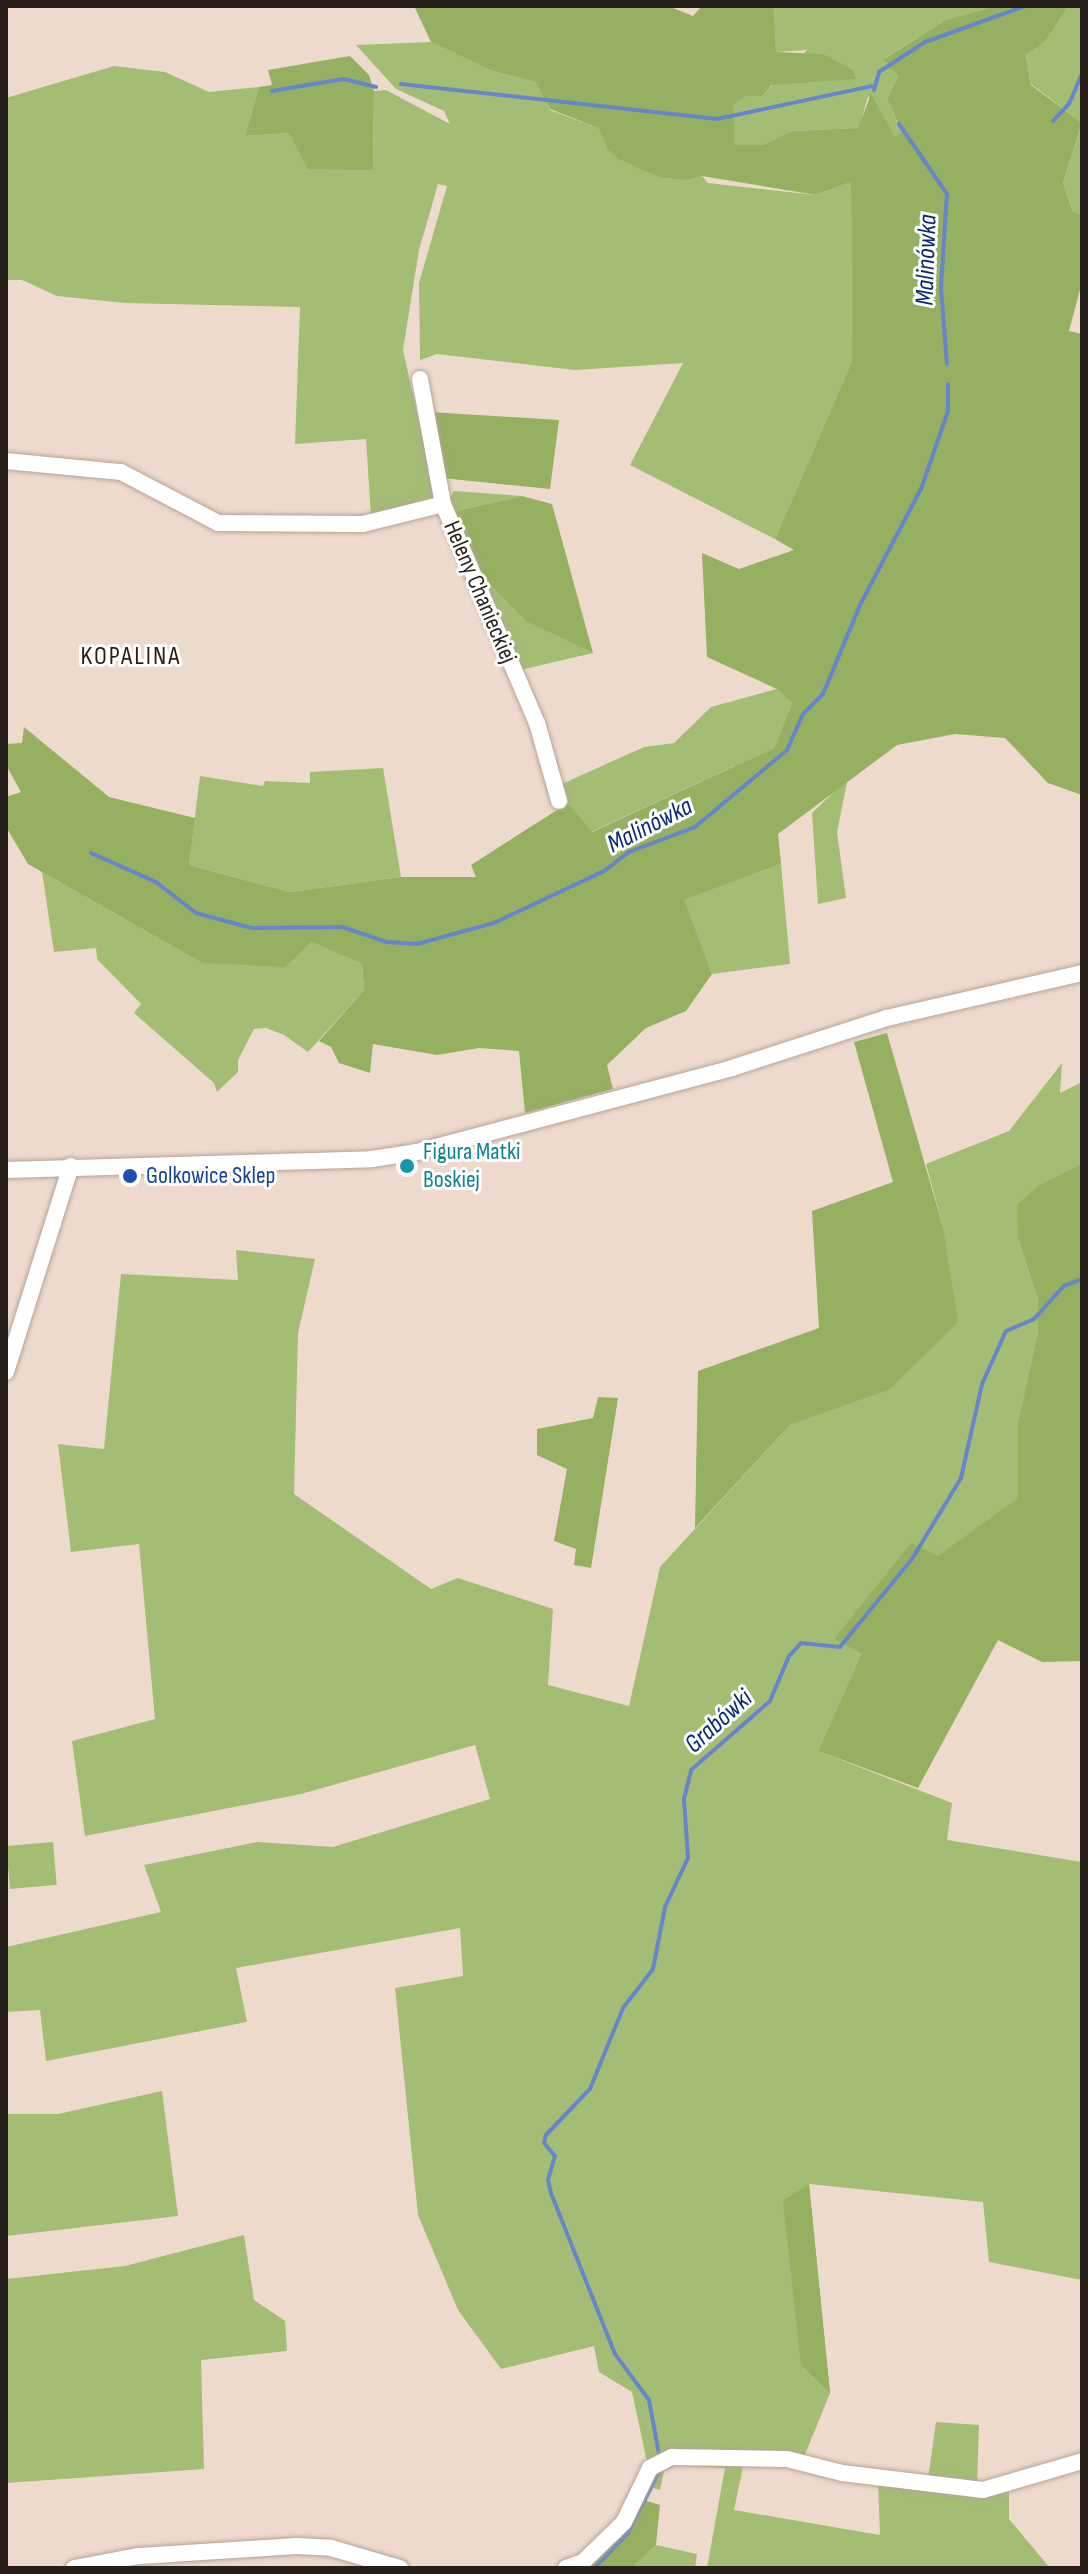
<!DOCTYPE html>
<html>
<head>
<meta charset="utf-8">
<style>
	body { margin:0 }
	#map { position:relative; width:1088px; height:2574px; overflow:hidden; background:#eedacc; font-family:"Sofia Sans Condensed",sans-serif }
	div>[style] { position:absolute }
	[style*='--x'] { left:calc(var(--x)*1px); top:calc(var(--y)*1px); width:calc(var(--w)*1px); rotate:calc(var(--a)*1deg) }
	.green>* { inset:0; background:#a3bd75; transform-origin:0 0 }
	.forest>* { inset:0; background:#94b060 }
	.stream>* { height:4px; margin:-2px; padding:0 2px; transform-origin:2px; border-radius:2px; background:#6586cb }
	.roads { filter:drop-shadow(0 0 2px #b6a396) drop-shadow(0 0 2px #b6a396) }
	.minor>* { height:16px; margin:-8px; padding:0 8px; transform-origin:8px; border-radius:8px; background:#fff }
	.dots>* { width:22px; height:22px; translate:-50% -50%; box-sizing:border-box; border:4px solid #fff; border-radius:50% }
	span { translate:-50% -50%; white-space:nowrap; text-align:center; line-height:1.15; -webkit-text-stroke:6px #fff; paint-order:stroke }
	.street-label { font-size:24px; color:#251e19 }
	.culture-label { font-size:24px; color:#0d838f }
	.left { translate:0 -50%; text-align:left }
	.transit-label { font-size:24px; color:#164399 }
	.water-label { font-size:26px; color:#0a2778; font-style:italic }
	.neighbourhood-label { font-size:26px; color:#251e19; letter-spacing:2px }
	.frame { position:absolute; inset:0; border:8px solid #251e19; pointer-events:none }
</style>
</head>
<body>
<div id="map">
	<div class="green">
		<div style="clip-path:polygon(774px 6px,997px 6px,947px 19px,885px 58px,898px 76px,887px 99px,902px 133px,895px 138px,868px 96px,859px 128px,792px 131px,763px 145px,735px 145px,732px 106px,746px 96px,762px 96px,807px 50px,776px 52px)"></div>
		<div style="clip-path:polygon(1069px 6px,1082px 6px,1082px 123px,1031px 84px,1026px 55px,1045px 42px)"></div>
		<div style="clip-path:polygon(431px 42px,492px 71px,537px 82px,550px 110px,598px 128px,607px 149px,688px 180px,702px 176px,708px 183px,816px 195px,851px 182px,852px 361px,775px 539px,630px 465px,683px 363px,575px 370px,437px 354px,420px 360px,419px 283px,447px 186px,438px 184px,419px 250px,403px 350px,437px 502px,371px 517px,366px 439px,295px 444px,300px 307px,124px 303px,57px 296px,22px 280px,6px 280px,6px 98px,114px 66px,165px 72px,209px 92px,259px 87px,245px 136px,289px 133px,373px 170px,374px 91px,386px 90px,450px 124px,444px 111px,396px 89px,356px 45px)"></div>
		<div style="clip-path:polygon(1082px 124px,1082px 215px,1073px 212px,1063px 183px)"></div>
		<div style="clip-path:polygon(454px 491px,522px 496px,451px 512px,448px 501px)"></div>
		<div style="clip-path:polygon(469px 564px,527px 622px,593px 653px,520px 670px)"></div>
		<div style="clip-path:polygon(777px 689px,792px 703px,774px 748px,591px 832px,568px 803px,562px 784px,644px 747px,674px 743px,711px 707px)"></div>
		<div style="clip-path:polygon(383px 768px,401px 877px,290px 892px,189px 865px,200px 776px,263px 786px,265px 781px,310px 783px,310px 772px)"></div>
		<div style="clip-path:polygon(848px 778px,837px 832px,846px 898px,818px 904px,812px 813px)"></div>
		<div style="clip-path:polygon(781px 864px,790px 964px,712px 974px,683px 900px)"></div>
		<div style="clip-path:polygon(42px 872px,202px 963px,311px 942px,362px 964px,364px 990px,308px 1052px,284px 1035px,266px 1028px,254px 1029px,238px 1060px,238px 1072px,217px 1092px,214px 1083px,134px 1013px,141px 1004px,97px 959px,96px 948px,54px 952px)"></div>
		<div style="clip-path:polygon(1062px 1063px,1060px 1093px,1082px 1082px,1082px 1163px,1040px 1184px,1018px 1238px,1038px 1300px,1038px 1331px,1018px 1422px,1018px 1498px,834px 1639px,861px 1654px,818px 1751px,952px 1803px,947px 1840px,1082px 1862px,1082px 2280px,989px 2262px,983px 2202px,809px 2184px,830px 2393px,804px 2457px,647px 2462px,632px 2392px,599px 2372px,594px 2346px,501px 2369px,458px 2310px,418px 2215px,395px 1988px,463px 1976px,460px 1928px,236px 1968px,247px 2022px,46px 2061px,40px 2010px,6px 2012px,6px 1947px,161px 1912px,144px 1865px,257px 1842px,333px 1847px,490px 1799px,475px 1745px,301px 1794px,85px 1836px,72px 1741px,155px 1719px,139px 1544px,71px 1552px,58px 1444px,104px 1449px,121px 1274px,238px 1280px,236px 1250px,315px 1259px,298px 1333px,294px 1494px,431px 1589px,458px 1578px,553px 1609px,548px 1685px,629px 1706px,660px 1567px,790px 1425px,890px 1388px,943px 1227px,926px 1164px,1009px 1131px)"></div>
		<div style="left:53px;top:1842px;width:43px;height:47px;rotate:85deg"></div>
		<div style="clip-path:polygon(162px 2091px,178px 2216px,6px 2236px,6px 2114px,58px 2114px)"></div>
		<div style="clip-path:polygon(244px 2235px,254px 2300px,285px 2321px,287px 2351px,201px 2360px,204px 2469px,6px 2483px,6px 2279px,125px 2266px)"></div>
		<div style="clip-path:polygon(936px 2422px,979px 2425px,977px 2484px,928px 2479px)"></div>
		<div style="clip-path:polygon(672px 2460px,744px 2462px,734px 2510px,880px 2535px,878px 2482px,981px 2494px,1009px 2492px,1009px 2519px,1050px 2568px,707px 2568px,725px 2468px,677px 2465px,664px 2471px,660px 2490px,647px 2486px,656px 2468px)"></div>
		<div style="clip-path:polygon(656px 2545px,697px 2554px,695px 2568px,632px 2568px)"></div>
	</div>
	<div class="forest">
		<div style="clip-path:polygon(414px 6px,668px 6px,693px 16px,702px 6px,774px 6px,776px 52px,823px 54px,853px 70px,856px 79px,772px 85px,762px 96px,746px 96px,733px 106px,735px 145px,763px 145px,792px 131px,858px 128px,871px 94px,895px 137px,902px 132px,887px 99px,898px 76px,884px 59px,947px 19px,997px 6px,1069px 6px,1045px 42px,1026px 55px,1031px 85px,1082px 123px,1063px 183px,1073px 212px,1082px 215px,1082px 282px,1069px 331px,1082px 334px,1082px 795px,1048px 783px,1005px 738px,955px 734px,897px 745px,778px 834px,781px 864px,684px 900px,712px 974px,686px 1011px,646px 1028px,607px 1065px,613px 1089px,525px 1113px,519px 1051px,479px 1048px,437px 1055px,373px 1044px,370px 1073px,339px 1063px,331px 1047px,319px 1041px,364px 990px,362px 964px,311px 942px,285px 967px,202px 963px,28px 864px,6px 827px,6px 797px,21px 792px,6px 765px,6px 744px,22px 743px,24px 727px,109px 797px,195px 818px,189px 865px,290px 892px,401px 877px,476px 877px,471px 865px,568px 803px,592px 832px,774px 748px,792px 703px,777px 689px,707px 657px,702px 553px,739px 569px,794px 550px,775px 539px,852px 361px,851px 182px,816px 195px,702px 176px,688px 180px,659px 177px,619px 159px,607px 149px,598px 128px,550px 109px,536px 82px,492px 71px,431px 42px)"></div>
		<div style="clip-path:polygon(350px 56px,369px 75px,374px 91px,373px 170px,308px 169px,289px 133px,245px 136px,259px 87px,272px 85px,268px 70px)"></div>
		<div style="clip-path:polygon(430px 412px,559px 420px,550px 489px,442px 478px)"></div>
		<div style="clip-path:polygon(522px 496px,552px 504px,593px 653px,527px 622px,469px 564px,451px 512px)"></div>
		<div style="clip-path:polygon(887px 1033px,943px 1227px,958px 1322px,890px 1389px,790px 1425px,695px 1528px,698px 1371px,819px 1328px,812px 1211px,893px 1182px,854px 1042px)"></div>
		<div style="clip-path:polygon(1082px 1163px,1082px 1661px,1042px 1662px,998px 1640px,918px 1788px,818px 1751px,861px 1654px,834px 1639px,911px 1543px,938px 1556px,1018px 1498px,1018px 1422px,1038px 1331px,1038px 1300px,1018px 1238px,1017px 1205px,1040px 1184px)"></div>
		<div style="clip-path:polygon(598px 1397px,618px 1398px,591px 1568px,574px 1565px,576px 1549px,554px 1541px,567px 1469px,537px 1455px,537px 1429px,593px 1418px)"></div>
		<div style="clip-path:polygon(809px 2184px,830px 2393px,801px 2365px,783px 2201px)"></div>
		<div style="clip-path:polygon(640px 2499px,660px 2505px,656px 2545px,632px 2568px,584px 2568px)"></div>
	</div>
	<div class="stream">
		<div style="--x:401;--y:84;--w:318;--a:6.3"></div>
		<div style="--x:717;--y:119;--w:158;--a:-12"></div>
		<div style="--x:874;--y:90;--w:19;--a:-74"></div>
		<div style="--x:879;--y:72;--w:55;--a:-33.1"></div>
		<div style="--x:925;--y:42;--w:106;--a:-19.8"></div>
		<div style="--x:272;--y:91;--w:73;--a:-9.5"></div>
		<div style="--x:344;--y:79;--w:33;--a:14"></div>
		<div style="--x:1053;--y:121;--w:23;--a:-47"></div>
		<div style="--x:1069;--y:104;--w:34;--a:-67"></div>
		<div style="--x:899;--y:124;--w:85;--a:55.6"></div>
		<div style="--x:947;--y:194;--w:94;--a:93.7"></div>
		<div style="--x:941;--y:288;--w:76;--a:85.5"></div>
		<div style="--x:91;--y:853;--w:71;--a:24"></div>
		<div style="--x:156;--y:882;--w:51;--a:37.8"></div>
		<div style="--x:196;--y:913;--w:58;--a:15"></div>
		<div style="--x:252;--y:928;--w:90;--a:-0.6"></div>
		<div style="--x:342;--y:927;--w:47;--a:18.4"></div>
		<div style="--x:387;--y:942;--w:30;--a:4"></div>
		<div style="--x:417;--y:944;--w:80;--a:-15.3"></div>
		<div style="--x:494;--y:923;--w:122;--a:-25.3"></div>
		<div style="--x:604;--y:871;--w:31;--a:-37"></div>
		<div style="--x:629;--y:852;--w:71;--a:-20.7"></div>
		<div style="--x:695;--y:827;--w:120;--a:-39.9"></div>
		<div style="--x:787;--y:750;--w:39;--a:-66"></div>
		<div style="--x:803;--y:714;--w:28;--a:-45"></div>
		<div style="--x:823;--y:694;--w:96;--a:-67.4"></div>
		<div style="--x:860;--y:605;--w:131;--a:-62.3"></div>
		<div style="--x:921;--y:489;--w:83;--a:-70.9"></div>
		<div style="--x:948;--y:411;--w:27;--a:-90"></div>
		<div style="--x:659;--y:2454;--w:55;--a:-100.5"></div>
		<div style="--x:649;--y:2400;--w:57;--a:-126.5"></div>
		<div style="--x:615;--y:2354;--w:173;--a:-111.7"></div>
		<div style="--x:551;--y:2193;--w:13;--a:-103"></div>
		<div style="--x:548;--y:2180;--w:25;--a:-74"></div>
		<div style="--x:555;--y:2156;--w:17;--a:-130"></div>
		<div style="--x:544;--y:2143;--w:8;--a:-76"></div>
		<div style="--x:546;--y:2135;--w:64;--a:-46.3"></div>
		<div style="--x:590;--y:2089;--w:87;--a:-67.8"></div>
		<div style="--x:623;--y:2008;--w:49;--a:-52.4"></div>
		<div style="--x:653;--y:1969;--w:63;--a:-79"></div>
		<div style="--x:665;--y:1907;--w:54;--a:-64.9"></div>
		<div style="--x:688;--y:1858;--w:59;--a:-93.9"></div>
		<div style="--x:684;--y:1799;--w:30;--a:-76"></div>
		<div style="--x:691;--y:1770;--w:105;--a:-41.1"></div>
		<div style="--x:770;--y:1701;--w:49;--a:-67.1"></div>
		<div style="--x:789;--y:1656;--w:18;--a:-47"></div>
		<div style="--x:801;--y:1643;--w:39;--a:6"></div>
		<div style="--x:840;--y:1647;--w:114;--a:-50.7"></div>
		<div style="--x:912;--y:1559;--w:95;--a:-58.8"></div>
		<div style="--x:961;--y:1478;--w:96;--a:-77.4"></div>
		<div style="--x:982;--y:1384;--w:58;--a:-65.6"></div>
		<div style="--x:1006;--y:1331;--w:30;--a:-23"></div>
		<div style="--x:1034;--y:1319;--w:45;--a:-47.7"></div>
		<div style="--x:1064;--y:1286;--w:19;--a:-21"></div>
		<div style="--x:594;--y:2568;--w:49;--a:-45.8"></div>
		<div style="--x:628;--y:2533;--w:71;--a:-63.1"></div>
	</div>
	<div class="roads">
		<div class="minor">
			<div style="--x:420;--y:379;--w:127;--a:79.6"></div>
			<div style="--x:443;--y:504;--w:238;--a:66.8"></div>
			<div style="--x:537;--y:723;--w:81;--a:74.2"></div>
			<div style="--x:6;--y:461;--w:116;--a:5.5"></div>
			<div style="--x:121;--y:472;--w:110;--a:27.7"></div>
			<div style="--x:218;--y:523;--w:145;--a:0.4"></div>
			<div style="--x:363;--y:524;--w:82;--a:-14"></div>
			<div style="--x:6;--y:1170;--w:366;--a:-1.7"></div>
			<div style="--x:372;--y:1159;--w:46;--a:-8.8"></div>
			<div style="--x:417;--y:1152;--w:326;--a:-14.9"></div>
			<div style="--x:732;--y:1068;--w:163;--a:-17.9"></div>
			<div style="--x:887;--y:1018;--w:200;--a:-13"></div>
			<div style="--x:6;--y:1372;--w:216;--a:-72.5"></div>
			<div style="--x:74;--y:2568;--w:66;--a:-10.5"></div>
			<div style="--x:139;--y:2556;--w:158;--a:-3.6"></div>
			<div style="--x:297;--y:2546;--w:34;--a:3"></div>
			<div style="--x:331;--y:2548;--w:72;--a:16.2"></div>
			<div style="--x:566;--y:2568;--w:18;--a:-19"></div>
			<div style="--x:583;--y:2562;--w:57;--a:-44.3"></div>
			<div style="--x:624;--y:2522;--w:60;--a:-64.3"></div>
			<div style="--x:650;--y:2468;--w:25;--a:-27"></div>
			<div style="--x:672;--y:2457;--w:115;--a:1"></div>
			<div style="--x:787;--y:2459;--w:57;--a:14.3"></div>
			<div style="--x:842;--y:2473;--w:142;--a:6.9"></div>
			<div style="--x:983;--y:2490;--w:103;--a:-16.3"></div>
		</div>
	</div>
	<div class="dots">
		<div style="left:407px;top:1166px;background:#0f9aa8"></div>
		<div style="left:130px;top:1176px;background:#1a4fb4"></div>
	</div>
	<div class="street-label">
		<span style="left:480px;top:592px;rotate:67deg">Heleny Chanieckiej</span>
	</div>
	<div class="culture-label">
		<span class="left" style="left:423px;top:1166px">Figura Matki<br>Boskiej</span>
	</div>
	<div class="transit-label">
		<span class="left" style="left:146px;top:1176px">Golkowice Sklep</span>
	</div>
	<div class="water-label">
		<span style="left:927px;top:260px;rotate:-88deg">Malinówka</span>
		<span style="left:650px;top:826px;rotate:-27deg">Malinówka</span>
		<span style="left:719px;top:1722px;rotate:-42deg">Grabówki</span>
	</div>
	<div class="neighbourhood-label">
		<span style="left:131px;top:657px">KOPALINA</span>
	</div>
	<div class="frame"></div>
</div>
</body>
</html>
